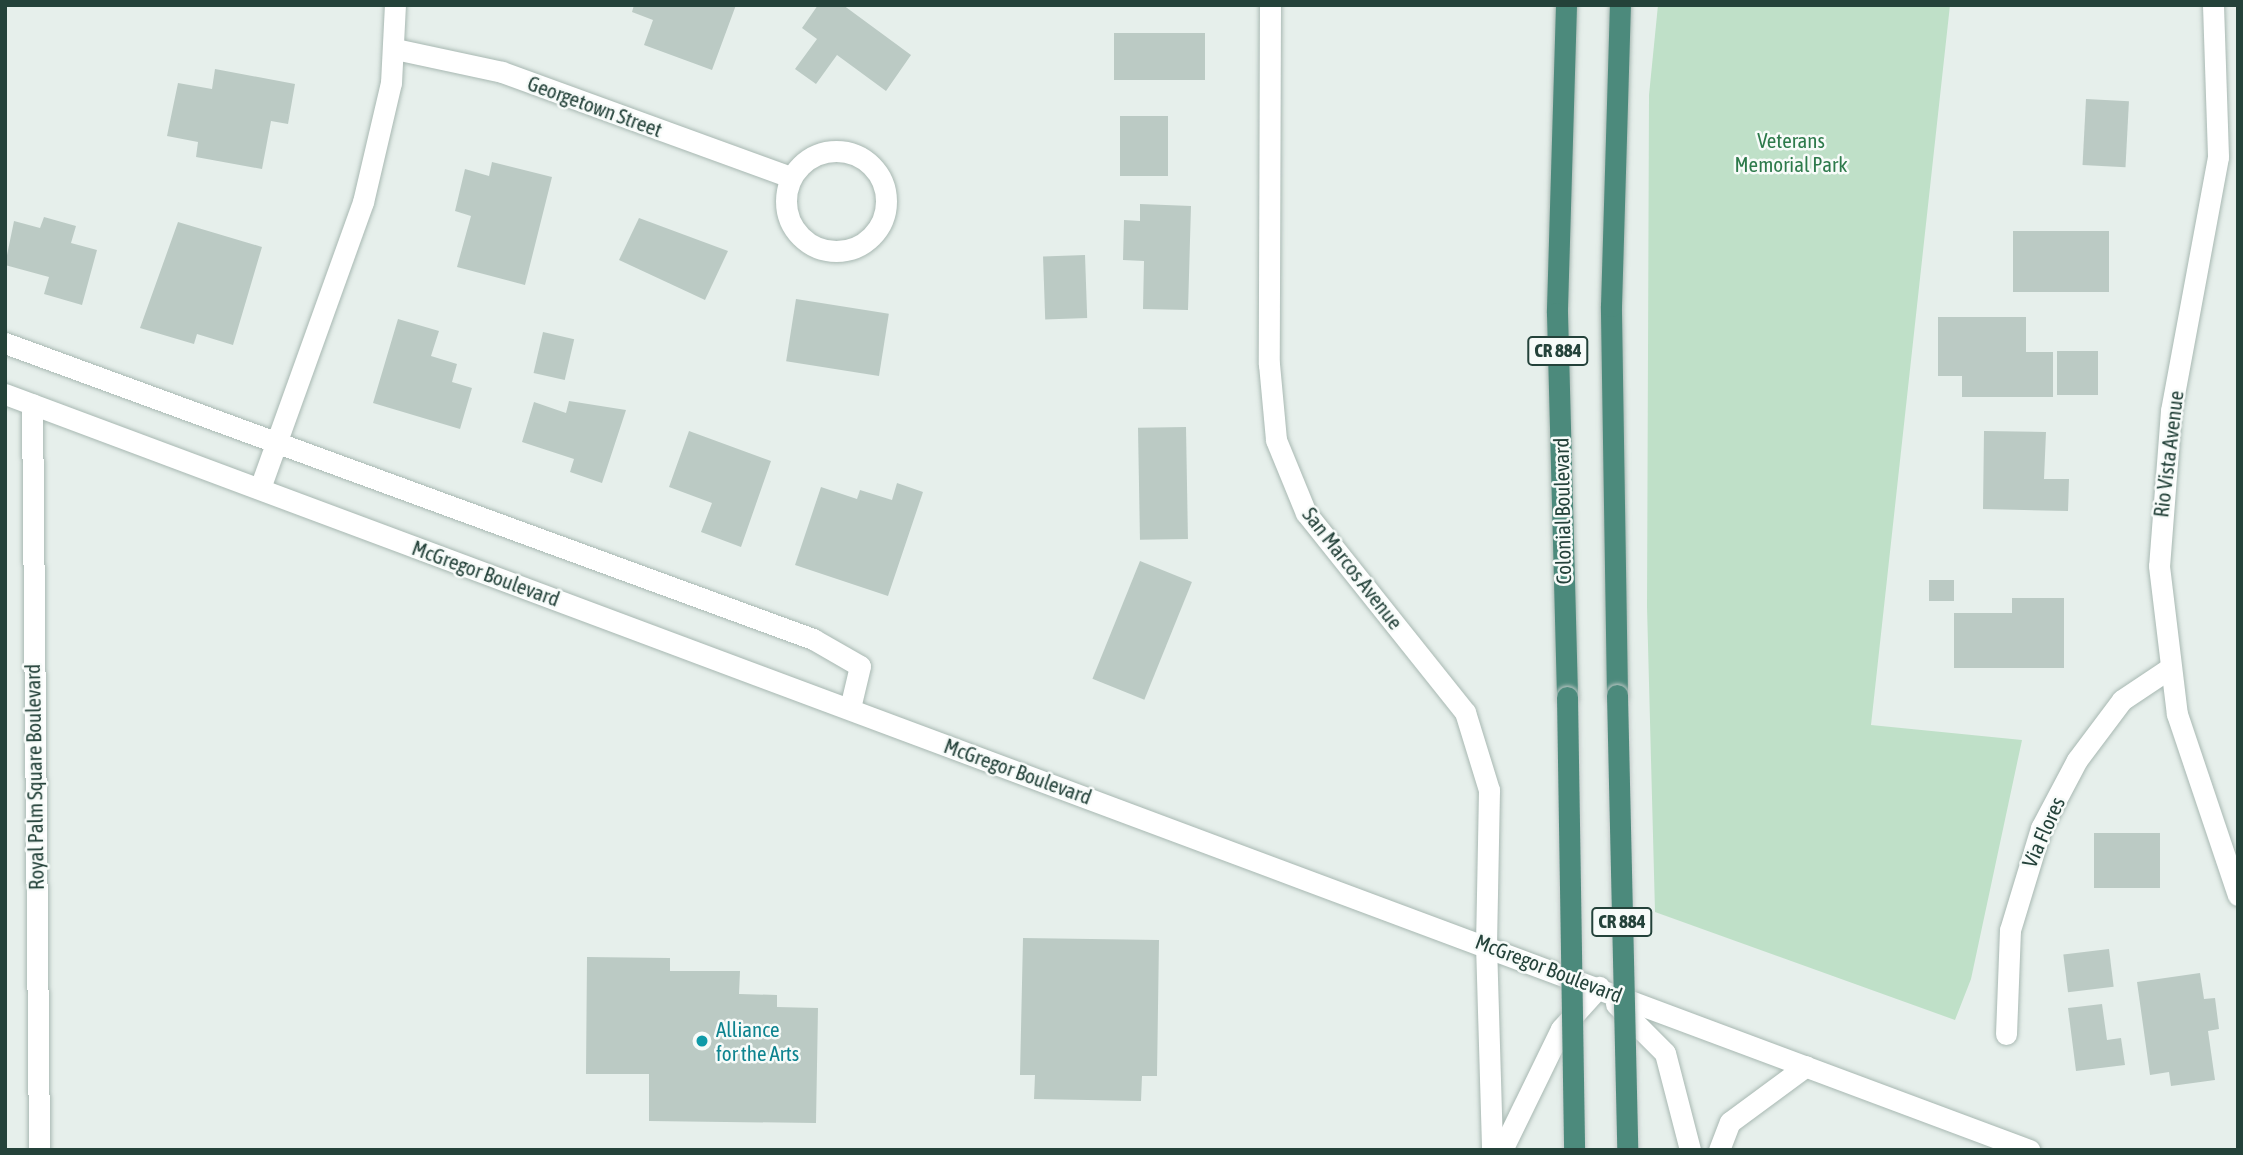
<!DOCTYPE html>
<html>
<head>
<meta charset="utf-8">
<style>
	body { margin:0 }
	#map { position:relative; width:2243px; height:1155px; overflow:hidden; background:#e6efeb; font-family:"Asap Condensed",sans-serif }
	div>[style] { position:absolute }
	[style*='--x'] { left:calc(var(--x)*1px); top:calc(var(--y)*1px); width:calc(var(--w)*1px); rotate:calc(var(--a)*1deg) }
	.green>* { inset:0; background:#bfe0c8 }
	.building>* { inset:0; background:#bbcac4; transform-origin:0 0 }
	.roads { filter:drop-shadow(0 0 2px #a8b8b2) drop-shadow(0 0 2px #a8b8b2) }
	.minor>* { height:21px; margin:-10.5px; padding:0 10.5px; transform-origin:10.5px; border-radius:10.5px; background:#fff }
	.minor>.ring { margin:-10.5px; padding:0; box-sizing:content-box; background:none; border:21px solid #fff; border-radius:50% }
	.secondary>* { height:21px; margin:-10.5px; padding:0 10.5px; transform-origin:10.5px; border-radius:10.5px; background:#fff }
	.trunk>* { height:21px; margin:-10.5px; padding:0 10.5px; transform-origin:10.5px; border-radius:10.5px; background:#4c8a7c }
	.bridges { filter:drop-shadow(0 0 2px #c2cac8) drop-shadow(0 0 2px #c2cac8) }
	.trunk-bridge>* { height:21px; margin:-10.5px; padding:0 10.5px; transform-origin:10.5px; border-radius:10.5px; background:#4c8a7c }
	.dots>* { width:19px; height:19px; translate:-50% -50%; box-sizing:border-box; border:4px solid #f7fbf9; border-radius:50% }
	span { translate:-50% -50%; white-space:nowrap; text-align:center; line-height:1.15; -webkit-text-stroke:5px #f7fbf9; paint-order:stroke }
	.shield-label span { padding:2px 5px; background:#f7fbf9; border:2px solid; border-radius:5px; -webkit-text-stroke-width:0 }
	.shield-label { font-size:19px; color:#24423a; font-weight:700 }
	.street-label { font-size:21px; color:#24423a }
	.park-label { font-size:21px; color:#2d7a4b }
	.culture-label { font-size:21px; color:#0d838f }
	.left { translate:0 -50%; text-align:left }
	.frame { position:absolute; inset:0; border:7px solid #24423a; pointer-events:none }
</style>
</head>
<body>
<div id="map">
	<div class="green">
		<div style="clip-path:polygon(1658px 5px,1950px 5px,1871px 725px,2022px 740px,1971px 979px,1955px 1020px,1655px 912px,1647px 607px,1649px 95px)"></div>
	</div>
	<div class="building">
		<div style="clip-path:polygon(634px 5px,736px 5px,712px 70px,644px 45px,653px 20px,632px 12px)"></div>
		<div style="clip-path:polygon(818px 5px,843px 5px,911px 55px,886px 91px,837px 55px,816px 84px,795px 69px,817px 39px,802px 28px)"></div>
		<div style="left:1205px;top:33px;width:47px;height:91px;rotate:90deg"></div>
		<div style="clip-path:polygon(215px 69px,295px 84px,288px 124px,271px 121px,262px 169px,196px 157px,198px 142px,167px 136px,178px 83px,212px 89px)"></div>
		<div style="left:2086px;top:99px;width:43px;height:66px;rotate:3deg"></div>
		<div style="left:1168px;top:116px;width:60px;height:48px;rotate:90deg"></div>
		<div style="clip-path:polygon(492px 162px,552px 177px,525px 285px,457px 267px,471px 216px,455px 211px,465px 169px,489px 176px)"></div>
		<div style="clip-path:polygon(1140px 204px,1191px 206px,1188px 310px,1143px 309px,1144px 261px,1123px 260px,1124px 220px,1140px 221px)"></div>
		<div style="clip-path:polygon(44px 217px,76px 226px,71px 243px,97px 250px,82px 305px,44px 294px,49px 277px,5px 265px,14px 221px,40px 228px)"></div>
		<div style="clip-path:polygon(639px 218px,728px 251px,705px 300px,619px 260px)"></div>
		<div style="clip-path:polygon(178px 222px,262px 247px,233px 345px,197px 334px,194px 344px,140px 328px)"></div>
		<div style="left:2013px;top:231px;width:96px;height:61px"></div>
		<div style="left:1085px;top:255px;width:63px;height:42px;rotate:88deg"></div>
		<div style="left:796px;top:299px;width:94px;height:63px;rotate:9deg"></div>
		<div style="clip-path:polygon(1938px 317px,2026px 317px,2026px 352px,2053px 352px,2053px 397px,1962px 397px,1962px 376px,1938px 376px)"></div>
		<div style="clip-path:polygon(398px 319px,439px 331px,431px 356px,457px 364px,452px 382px,472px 388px,460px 429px,373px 403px)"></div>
		<div style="left:543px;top:332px;width:32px;height:42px;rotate:13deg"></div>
		<div style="left:2057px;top:351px;width:41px;height:44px"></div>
		<div style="clip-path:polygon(569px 401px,626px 410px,602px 483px,570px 472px,574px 459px,522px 442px,534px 402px,566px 413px)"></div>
		<div style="left:1186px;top:427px;width:112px;height:48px;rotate:89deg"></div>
		<div style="clip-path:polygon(689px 431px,771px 461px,741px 547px,701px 532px,712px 503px,669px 487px)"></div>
		<div style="clip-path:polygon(1984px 431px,2046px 432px,2044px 479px,2069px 479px,2068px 511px,1983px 509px)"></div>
		<div style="clip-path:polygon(897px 483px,923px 492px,888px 596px,795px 565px,821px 487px,857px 499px,860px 490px,892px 500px)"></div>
		<div style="left:1140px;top:561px;width:56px;height:127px;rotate:22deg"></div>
		<div style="left:1929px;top:580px;width:25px;height:21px"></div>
		<div style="clip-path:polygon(2012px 598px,2064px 598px,2064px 668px,1954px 668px,1954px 613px,2012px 613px)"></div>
		<div style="left:2094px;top:833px;width:66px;height:55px"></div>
		<div style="clip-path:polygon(1023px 938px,1159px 940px,1157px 1076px,1142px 1076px,1141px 1101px,1034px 1099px,1035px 1075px,1020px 1075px)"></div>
		<div style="left:2109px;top:949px;width:38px;height:46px;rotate:83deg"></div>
		<div style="clip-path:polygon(587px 957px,670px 958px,670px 971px,740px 971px,739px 994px,777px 995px,777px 1007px,818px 1008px,816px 1123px,649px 1121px,649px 1074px,586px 1074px)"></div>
		<div style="clip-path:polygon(2200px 973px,2204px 999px,2215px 998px,2219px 1029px,2208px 1031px,2215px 1080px,2171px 1086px,2169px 1072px,2150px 1075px,2137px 982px)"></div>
		<div style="clip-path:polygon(2102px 1004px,2107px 1040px,2121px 1038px,2125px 1065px,2076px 1071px,2068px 1008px)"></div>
	</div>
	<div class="roads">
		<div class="minor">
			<div style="--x:1270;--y:5;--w:359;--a:90.2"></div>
			<div style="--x:1269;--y:364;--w:76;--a:84.7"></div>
			<div style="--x:1276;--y:440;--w:79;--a:67.7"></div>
			<div style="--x:1306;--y:513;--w:255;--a:51.4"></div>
			<div style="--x:1465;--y:712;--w:82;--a:72.9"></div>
			<div style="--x:1489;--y:790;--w:154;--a:91.1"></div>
			<div style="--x:2213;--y:5;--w:152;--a:88.1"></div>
			<div style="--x:2218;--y:157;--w:258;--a:100.5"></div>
			<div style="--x:2171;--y:411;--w:155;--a:94.4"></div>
			<div style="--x:2159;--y:566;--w:149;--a:83.1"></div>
			<div style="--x:2177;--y:714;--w:191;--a:71.4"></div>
			<div style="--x:395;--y:49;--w:109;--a:12.1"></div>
			<div style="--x:502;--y:72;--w:307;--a:20"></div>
			<div class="ring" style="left:786px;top:151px;width:79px;height:79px"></div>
			<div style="--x:5;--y:343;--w:861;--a:20.12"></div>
			<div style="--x:813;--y:639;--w:54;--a:29.9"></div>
			<div style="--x:860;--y:666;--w:43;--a:103.4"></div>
			<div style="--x:32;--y:404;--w:746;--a:89.46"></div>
			<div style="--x:260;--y:488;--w:304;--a:-70.2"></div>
			<div style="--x:363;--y:202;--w:122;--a:-76.8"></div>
			<div style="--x:391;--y:83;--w:78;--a:-87.1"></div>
			<div style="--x:2006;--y:1034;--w:104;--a:-87.8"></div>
			<div style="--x:2010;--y:930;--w:107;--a:-73.1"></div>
			<div style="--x:2041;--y:828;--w:77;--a:-62.1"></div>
			<div style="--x:2077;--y:760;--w:75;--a:-53.1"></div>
			<div style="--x:2122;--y:700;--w:54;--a:-33.7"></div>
		</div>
		<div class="secondary">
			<div style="--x:5;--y:394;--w:2161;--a:20.48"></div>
			<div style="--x:1486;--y:944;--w:206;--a:88.3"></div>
			<div style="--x:1616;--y:1004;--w:69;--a:45"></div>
			<div style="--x:1665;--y:1053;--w:100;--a:75.5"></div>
			<div style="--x:1502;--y:1150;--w:135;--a:-64"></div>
			<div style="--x:1561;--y:1029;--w:57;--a:-47.9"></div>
			<div style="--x:1719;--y:1150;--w:30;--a:-69"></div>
			<div style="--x:1730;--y:1122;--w:94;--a:-36.4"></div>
		</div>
		<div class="trunk">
			<div style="--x:1566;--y:5;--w:308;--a:91.7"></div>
			<div style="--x:1557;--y:313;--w:384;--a:88.5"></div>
			<div style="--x:1617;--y:695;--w:389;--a:-90.9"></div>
			<div style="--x:1611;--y:306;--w:301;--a:-88.3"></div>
		</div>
	</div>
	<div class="bridges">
		<div class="trunk-bridge">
			<div style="--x:1617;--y:695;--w:455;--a:88.7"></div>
			<div style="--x:1567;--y:697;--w:453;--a:89.1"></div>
		</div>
	</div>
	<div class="dots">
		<div style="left:702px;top:1041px;background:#0f9aa8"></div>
	</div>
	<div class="shield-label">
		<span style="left:1558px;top:351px">CR 884</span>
		<span style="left:1622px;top:922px">CR 884</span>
	</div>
	<div class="street-label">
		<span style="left:595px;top:106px;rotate:20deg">Georgetown Street</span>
		<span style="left:2168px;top:454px;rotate:-83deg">Rio Vista Avenue</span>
		<span style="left:1562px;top:511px;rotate:-91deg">Colonial Boulevard</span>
		<span style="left:1353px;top:568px;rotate:52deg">San Marcos Avenue</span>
		<span style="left:486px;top:573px;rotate:20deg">McGregor Boulevard</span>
		<span style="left:1018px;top:771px;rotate:20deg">McGregor Boulevard</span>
		<span style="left:34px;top:777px;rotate:-91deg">Royal Palm Square Boulevard</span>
		<span style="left:2043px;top:832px;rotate:-66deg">Via Flores</span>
		<span style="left:1549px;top:968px;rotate:21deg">McGregor Boulevard</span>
	</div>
	<div class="park-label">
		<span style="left:1791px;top:152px">Veterans<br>Memorial Park</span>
	</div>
	<div class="culture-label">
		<span class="left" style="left:716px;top:1041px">Alliance<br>for the Arts</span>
	</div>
	<div class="frame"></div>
</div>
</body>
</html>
